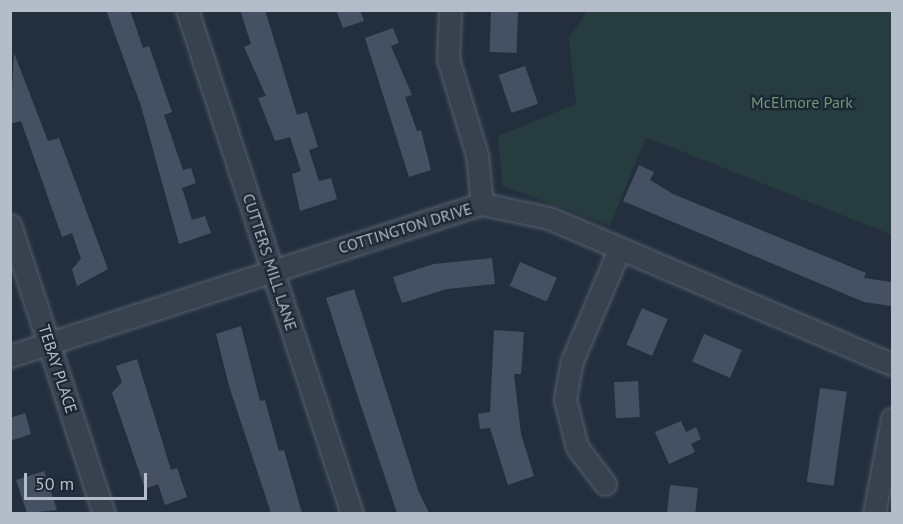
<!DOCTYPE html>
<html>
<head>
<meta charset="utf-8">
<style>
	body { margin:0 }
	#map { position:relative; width:903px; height:524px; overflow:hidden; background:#242f3e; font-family:"PT Sans",sans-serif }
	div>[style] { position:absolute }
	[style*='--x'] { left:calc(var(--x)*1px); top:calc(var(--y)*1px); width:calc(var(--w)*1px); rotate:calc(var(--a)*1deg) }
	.green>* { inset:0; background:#263c3f }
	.building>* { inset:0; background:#455162; transform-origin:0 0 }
	.roads { filter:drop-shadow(0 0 2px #565f6c) drop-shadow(0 0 2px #565f6c) }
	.minor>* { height:21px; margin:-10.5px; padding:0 10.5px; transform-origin:10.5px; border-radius:10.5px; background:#38414e }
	span { translate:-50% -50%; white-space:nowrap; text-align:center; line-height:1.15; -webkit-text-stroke:4.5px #1d2633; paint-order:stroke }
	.park-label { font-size:16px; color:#6b9a76 }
	.street-label { font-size:16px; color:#b4bcc9 }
	.frame { position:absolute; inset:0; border:12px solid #b4bcc9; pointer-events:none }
	.scale { position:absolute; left:24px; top:473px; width:123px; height:27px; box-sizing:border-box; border:3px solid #b4bcc9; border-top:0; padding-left:8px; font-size:18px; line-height:21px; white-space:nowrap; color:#b4bcc9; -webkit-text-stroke:4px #1d2633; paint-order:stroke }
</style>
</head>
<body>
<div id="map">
	<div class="green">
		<div style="clip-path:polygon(587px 11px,892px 11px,892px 235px,646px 137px,610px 226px,503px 186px,498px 136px,576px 104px,569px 38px)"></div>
	</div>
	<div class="building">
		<div style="clip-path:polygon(106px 10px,130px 10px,143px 48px,149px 46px,172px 112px,164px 115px,175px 147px,183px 170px,191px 168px,196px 183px,182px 188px,192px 220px,205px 216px,211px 233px,179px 244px,141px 106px)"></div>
		<div style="clip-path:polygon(240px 10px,265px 10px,297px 115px,307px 112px,318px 147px,309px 150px,319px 181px,331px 178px,337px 199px,300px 211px,292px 174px,301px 171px,290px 137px,275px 141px,264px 113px,258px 98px,266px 96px,244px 47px,251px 44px)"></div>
		<div style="clip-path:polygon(336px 10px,360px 10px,364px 21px,343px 28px)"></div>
		<div style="left:491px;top:11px;width:27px;height:41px;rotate:2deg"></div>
		<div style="clip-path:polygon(393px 28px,399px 43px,391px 46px,412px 95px,405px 97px,417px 131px,421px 130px,431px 170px,409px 177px,365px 38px)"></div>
		<div style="clip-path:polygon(14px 53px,48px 141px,59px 138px,108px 269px,77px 286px,72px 269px,81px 259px,72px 233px,62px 237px,21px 121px,10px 124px)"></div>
		<div style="left:525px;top:66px;width:40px;height:28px;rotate:71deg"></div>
		<div style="clip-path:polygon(639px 165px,654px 172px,650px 180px,673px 194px,866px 273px,864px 278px,892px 282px,892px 306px,864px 302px,623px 201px)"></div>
		<div style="clip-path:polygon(492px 258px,495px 284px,447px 289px,402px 303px,393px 277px,434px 264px)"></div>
		<div style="left:520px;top:262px;width:40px;height:26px;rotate:23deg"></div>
		<div style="clip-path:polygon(354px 289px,418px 490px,429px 513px,397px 513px,359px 400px,326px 298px)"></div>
		<div style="left:642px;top:308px;width:28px;height:40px;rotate:23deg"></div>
		<div style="clip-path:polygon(241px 326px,260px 401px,265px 400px,279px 451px,284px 450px,302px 513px,271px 513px,229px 386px,216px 334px)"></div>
		<div style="clip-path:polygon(494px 330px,524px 332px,521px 374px,514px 374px,521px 434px,534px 476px,508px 485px,490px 428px,480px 429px,478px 414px,490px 412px)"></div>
		<div style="left:704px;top:334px;width:41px;height:30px;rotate:23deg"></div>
		<div style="clip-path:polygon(137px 359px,171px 470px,177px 468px,187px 497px,165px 505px,158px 484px,145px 489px,112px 393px,122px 382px,116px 366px)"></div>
		<div style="left:638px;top:381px;width:36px;height:24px;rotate:87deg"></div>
		<div style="left:820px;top:388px;width:27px;height:95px;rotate:8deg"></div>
		<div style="clip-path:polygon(25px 413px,31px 434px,10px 441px,10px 418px)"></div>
		<div style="clip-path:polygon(681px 421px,686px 432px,696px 427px,701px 439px,691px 444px,695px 452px,669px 464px,655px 432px)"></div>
		<div style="clip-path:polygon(44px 471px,57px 510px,27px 513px,16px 480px)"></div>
		<div style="left:670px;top:485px;width:28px;height:28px;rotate:6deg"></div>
	</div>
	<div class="roads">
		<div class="minor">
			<div style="--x:187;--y:10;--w:530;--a:71.87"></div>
			<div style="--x:450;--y:10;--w:49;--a:92.3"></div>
			<div style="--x:448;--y:59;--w:100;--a:73.2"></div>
			<div style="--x:477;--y:155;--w:49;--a:84.2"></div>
			<div style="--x:10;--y:225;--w:304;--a:72"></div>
			<div style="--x:10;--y:356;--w:496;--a:-17.9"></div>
			<div style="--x:482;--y:204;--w:68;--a:11.8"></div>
			<div style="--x:549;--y:218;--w:373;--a:23.1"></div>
			<div style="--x:605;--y:484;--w:46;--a:-127.1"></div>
			<div style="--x:577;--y:447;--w:49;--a:-104"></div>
			<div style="--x:565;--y:399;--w:39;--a:-80"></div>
			<div style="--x:572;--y:361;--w:118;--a:-67.1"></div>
			<div style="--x:874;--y:514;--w:97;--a:-79.3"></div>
		</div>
	</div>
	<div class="park-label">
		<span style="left:802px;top:102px">McElmore Park</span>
	</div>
	<div class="street-label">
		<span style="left:405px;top:228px;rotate:-17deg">COTTINGTON DRIVE</span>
		<span style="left:270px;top:262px;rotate:72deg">CUTTERS MILL LANE</span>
		<span style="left:58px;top:369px;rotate:72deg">TEBAY PLACE</span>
	</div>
	<div class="frame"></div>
	<div class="scale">50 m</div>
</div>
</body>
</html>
